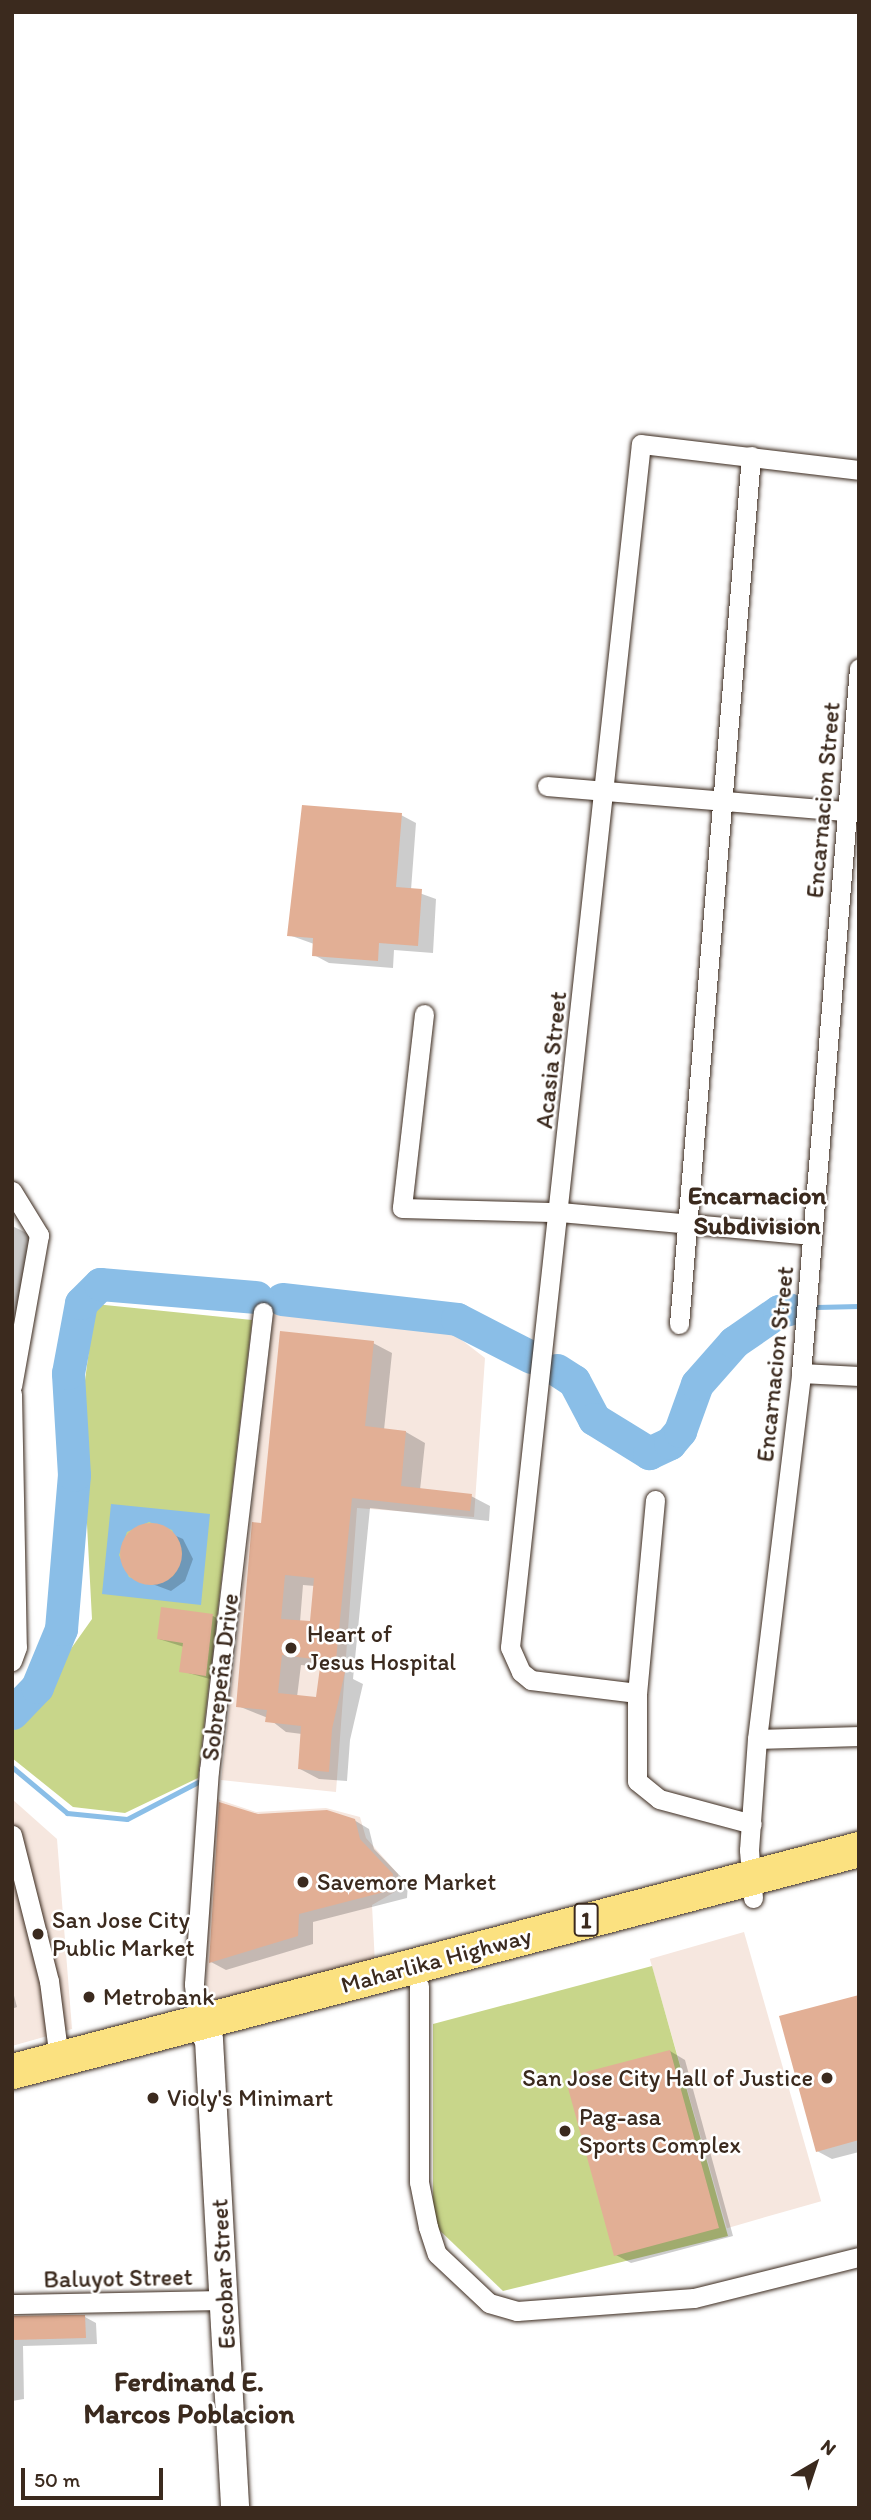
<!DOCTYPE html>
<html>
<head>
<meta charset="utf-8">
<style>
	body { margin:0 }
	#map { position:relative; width:871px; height:2520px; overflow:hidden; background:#fff; font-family:Itim,sans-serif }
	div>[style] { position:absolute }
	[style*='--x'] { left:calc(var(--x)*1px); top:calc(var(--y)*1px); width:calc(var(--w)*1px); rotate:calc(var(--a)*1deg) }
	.built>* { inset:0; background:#f6e7df; transform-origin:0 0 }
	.green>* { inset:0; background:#c8d68a }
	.water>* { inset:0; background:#8abee7 }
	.shadow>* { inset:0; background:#0003 }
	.stream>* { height:5px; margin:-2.5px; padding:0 2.5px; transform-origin:2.5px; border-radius:2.5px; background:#8abee7 }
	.river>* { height:33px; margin:-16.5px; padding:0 16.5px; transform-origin:16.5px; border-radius:16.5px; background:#8abee7 }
	.building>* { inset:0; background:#e2af95 }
	.round { border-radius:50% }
	.roads { filter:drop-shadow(0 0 2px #3b2a1e) drop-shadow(0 0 2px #3b2a1e) }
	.street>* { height:19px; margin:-9.5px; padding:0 9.5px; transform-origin:9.5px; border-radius:9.5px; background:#fff }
	.secondary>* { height:28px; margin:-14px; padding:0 14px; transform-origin:14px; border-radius:14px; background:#fff }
	.highway>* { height:35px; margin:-17.5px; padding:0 17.5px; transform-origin:17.5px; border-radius:17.5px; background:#fbe180 }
	.dots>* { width:19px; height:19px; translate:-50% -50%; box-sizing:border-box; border:4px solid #fff; border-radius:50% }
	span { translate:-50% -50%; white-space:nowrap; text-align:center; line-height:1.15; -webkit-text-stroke:5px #fff; paint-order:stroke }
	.shield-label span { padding:2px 5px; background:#fff; border:2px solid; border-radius:5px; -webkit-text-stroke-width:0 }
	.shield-label { font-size:23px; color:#3b2a1e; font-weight:700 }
	.street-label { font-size:24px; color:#3b2a1e }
	.poi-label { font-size:24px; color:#3b2a1e }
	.left { translate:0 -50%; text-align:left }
	.right { translate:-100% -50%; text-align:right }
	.neighbourhood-label { font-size:26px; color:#3b2a1e; font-weight:700 }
	.quarter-label { font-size:28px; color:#3b2a1e; font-weight:700 }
	.frame { position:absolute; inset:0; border:14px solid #3b2a1e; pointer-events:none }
	.north { position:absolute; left:780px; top:2429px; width:70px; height:70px; -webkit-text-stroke:5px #fff; paint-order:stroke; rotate:39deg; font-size:19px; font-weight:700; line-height:28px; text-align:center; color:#3b2a1e }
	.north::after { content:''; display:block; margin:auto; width:24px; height:32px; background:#3b2a1e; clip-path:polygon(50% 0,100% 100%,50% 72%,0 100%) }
	.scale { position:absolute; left:21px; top:2468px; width:142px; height:32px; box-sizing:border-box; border:4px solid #3b2a1e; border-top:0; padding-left:9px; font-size:21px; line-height:24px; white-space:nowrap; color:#3b2a1e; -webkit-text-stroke:5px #fff; paint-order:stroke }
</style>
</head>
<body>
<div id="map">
	<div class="built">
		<div style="clip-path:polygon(274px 1310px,441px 1324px,485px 1358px,474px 1517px,357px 1508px,336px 1792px,221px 1780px)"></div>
		<div style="clip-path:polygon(214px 1798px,256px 1812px,326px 1808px,360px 1817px,366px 1838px,398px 1874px,398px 1890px,372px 1905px,375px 1964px,205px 2011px)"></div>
		<div style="clip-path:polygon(12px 1799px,57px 1839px,72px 2029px,12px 2046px)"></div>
		<div style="left:744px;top:1932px;width:280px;height:98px;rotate:74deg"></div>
	</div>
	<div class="green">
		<div style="clip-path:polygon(95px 1304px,252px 1320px,198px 1778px,125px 1813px,73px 1807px,12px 1758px,12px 1732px,92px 1619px,81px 1411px)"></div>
		<div style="clip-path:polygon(652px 1966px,728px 2236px,503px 2291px,433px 2224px,433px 2024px)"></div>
	</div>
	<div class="water">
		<div style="clip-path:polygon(evenodd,111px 1504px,210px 1514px,201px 1605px,102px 1594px,111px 1504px,149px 1522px,172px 1530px,182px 1552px,174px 1575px,152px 1585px,129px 1577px,119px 1555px,127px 1532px,149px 1522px)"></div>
	</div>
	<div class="shadow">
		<div style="clip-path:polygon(401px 815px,416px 823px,411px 890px,436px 899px,433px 953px,394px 950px,393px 968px,329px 963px,314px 955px,314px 944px,289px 935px)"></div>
		<div style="clip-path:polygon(12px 1226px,33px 1236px,12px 1361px)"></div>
		<div style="clip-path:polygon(evenodd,373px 1343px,392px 1353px,384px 1430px,406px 1432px,425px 1443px,420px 1490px,471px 1496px,490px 1506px,489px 1521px,370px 1508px,353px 1679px,363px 1684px,350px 1740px,347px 1781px,319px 1779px,300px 1769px,302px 1734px,286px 1732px,268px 1718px,238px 1706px,262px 1524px,373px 1343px,303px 1585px,315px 1586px,312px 1623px,300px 1622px,303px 1585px,373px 1343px,301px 1665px,322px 1667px,318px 1699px,297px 1697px,301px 1665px)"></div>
		<div style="clip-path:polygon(149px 1524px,183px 1539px,193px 1559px,185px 1581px,171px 1591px,131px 1576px,121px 1555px,128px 1534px)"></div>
		<div style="clip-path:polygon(163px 1609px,213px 1616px,224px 1622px,217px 1681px,181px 1671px,184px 1647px,159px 1639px)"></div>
		<div style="clip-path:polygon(258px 1816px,354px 1820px,369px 1829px,374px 1849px,408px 1884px,407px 1898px,313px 1922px,313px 1944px,226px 1970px,211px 1962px)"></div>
		<div style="clip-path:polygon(12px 1988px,17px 2007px,12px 2009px)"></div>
		<div style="clip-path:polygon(859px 1997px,859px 2152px,832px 2159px,817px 2151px)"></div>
		<div style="clip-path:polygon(670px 2051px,685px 2060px,733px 2236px,631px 2263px,616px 2255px)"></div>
		<div style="clip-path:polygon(12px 2317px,85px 2317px,96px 2323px,97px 2344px,23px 2346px,24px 2399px,12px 2401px)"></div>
	</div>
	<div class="stream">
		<div style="--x:816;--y:1307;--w:43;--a:-1.3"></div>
		<div style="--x:12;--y:1767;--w:72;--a:39.9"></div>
		<div style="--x:67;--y:1813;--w:60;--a:5.7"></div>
		<div style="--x:127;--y:1819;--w:80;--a:-27.5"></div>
	</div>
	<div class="river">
		<div style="--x:282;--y:1299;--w:176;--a:6.5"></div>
		<div style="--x:457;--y:1319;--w:83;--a:27.2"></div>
		<div style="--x:557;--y:1370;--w:20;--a:33"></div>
		<div style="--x:574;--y:1381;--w:43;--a:62.2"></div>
		<div style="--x:594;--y:1419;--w:65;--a:31.7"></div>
		<div style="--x:649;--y:1453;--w:23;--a:-25"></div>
		<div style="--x:670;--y:1443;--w:16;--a:-50"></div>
		<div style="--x:680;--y:1431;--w:50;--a:-70.1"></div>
		<div style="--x:697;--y:1384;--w:56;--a:-48.6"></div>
		<div style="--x:734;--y:1342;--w:55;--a:-34.6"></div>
		<div style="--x:779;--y:1311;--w:10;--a:-11"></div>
		<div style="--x:12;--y:1713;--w:36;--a:-46"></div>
		<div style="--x:37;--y:1687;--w:63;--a:-67.5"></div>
		<div style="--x:61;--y:1629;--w:155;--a:-85.2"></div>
		<div style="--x:74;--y:1475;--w:102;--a:-93.4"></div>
		<div style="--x:68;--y:1373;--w:71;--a:-79.5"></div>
		<div style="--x:81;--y:1303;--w:27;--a:-45"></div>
		<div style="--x:100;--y:1284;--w:157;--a:4.8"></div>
	</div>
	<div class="building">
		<div style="clip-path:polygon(302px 805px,402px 813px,396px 887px,422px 889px,418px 946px,379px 943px,378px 961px,312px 956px,313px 938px,287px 936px)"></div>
		<div style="clip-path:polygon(evenodd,280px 1331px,374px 1341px,365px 1426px,406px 1431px,401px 1486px,472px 1494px,470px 1511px,352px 1498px,335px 1670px,345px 1672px,332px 1729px,329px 1772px,298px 1769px,301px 1726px,265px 1722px,267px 1710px,236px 1707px,252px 1522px,261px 1523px,280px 1331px,285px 1575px,314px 1578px,310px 1621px,281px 1619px,285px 1575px,280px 1331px,282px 1655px,321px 1660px,316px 1697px,278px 1693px,282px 1655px)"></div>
		<div class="round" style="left:120px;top:1523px;width:62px;height:62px"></div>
		<div style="clip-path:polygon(161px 1607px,213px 1614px,206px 1676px,179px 1672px,183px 1643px,157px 1639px)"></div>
		<div style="clip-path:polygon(219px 1802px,258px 1814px,327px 1810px,355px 1819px,360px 1839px,393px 1874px,392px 1890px,299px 1914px,298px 1936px,209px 1963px)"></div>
		<div style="clip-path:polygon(859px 1995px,859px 2140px,816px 2152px,779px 2016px)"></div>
		<div style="clip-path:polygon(670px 2050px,719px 2228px,614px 2256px,568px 2088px,573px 2086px,570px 2076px)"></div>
		<div style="clip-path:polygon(67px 2315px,85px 2315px,86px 2338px,12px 2340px,12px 2316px)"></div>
	</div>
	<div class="roads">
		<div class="street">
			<div style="--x:547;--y:786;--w:313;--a:4.8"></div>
			<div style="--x:424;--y:1014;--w:195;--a:96.5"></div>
			<div style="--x:402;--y:1208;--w:158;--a:1.5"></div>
			<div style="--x:560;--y:1212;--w:253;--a:5.2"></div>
			<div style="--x:12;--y:1191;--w:52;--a:58.5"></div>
			<div style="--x:39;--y:1235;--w:153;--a:100.1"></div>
			<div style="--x:679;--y:1324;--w:871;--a:-85.26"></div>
			<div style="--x:801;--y:1373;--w:58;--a:3"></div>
			<div style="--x:12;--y:1394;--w:253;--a:88.9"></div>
			<div style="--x:17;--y:1647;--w:15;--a:110"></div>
			<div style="--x:655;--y:1500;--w:194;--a:95.3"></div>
			<div style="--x:637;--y:1693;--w:88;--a:90"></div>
			<div style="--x:637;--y:1781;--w:28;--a:39"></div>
			<div style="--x:659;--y:1799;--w:96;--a:15"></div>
			<div style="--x:637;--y:1693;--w:107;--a:-173"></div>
			<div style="--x:531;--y:1680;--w:13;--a:-141"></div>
			<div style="--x:521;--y:1672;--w:27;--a:-114"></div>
			<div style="--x:510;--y:1647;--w:1210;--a:-83.79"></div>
			<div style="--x:641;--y:444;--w:220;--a:6.8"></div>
			<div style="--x:757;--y:1739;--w:102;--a:-1.7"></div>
			<div style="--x:12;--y:1835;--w:151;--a:75.8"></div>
			<div style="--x:49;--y:1981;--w:79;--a:82.7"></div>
			<div style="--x:753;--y:1898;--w:48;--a:-94.8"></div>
			<div style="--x:749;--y:1850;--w:111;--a:-85.9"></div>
			<div style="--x:757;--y:1739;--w:369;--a:-83.1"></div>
			<div style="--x:801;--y:1373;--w:707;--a:-85.3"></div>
			<div style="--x:419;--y:1986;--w:196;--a:90"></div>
			<div style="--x:419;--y:2182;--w:46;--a:78.7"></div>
			<div style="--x:428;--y:2227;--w:28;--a:72"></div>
			<div style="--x:437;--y:2254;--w:71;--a:43.3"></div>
			<div style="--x:489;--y:2303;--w:29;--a:16"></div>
			<div style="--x:517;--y:2311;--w:177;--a:-4.2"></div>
			<div style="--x:694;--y:2298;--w:170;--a:-14"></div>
			<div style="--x:198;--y:2023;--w:39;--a:-96"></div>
			<div style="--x:194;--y:1984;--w:214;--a:-86"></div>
			<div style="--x:209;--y:1771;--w:462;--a:-83.3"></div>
			<div style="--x:12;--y:2304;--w:213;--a:-1.1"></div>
		</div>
		<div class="secondary">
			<div style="--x:198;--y:2023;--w:20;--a:57"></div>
			<div style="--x:209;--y:2040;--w:469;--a:86.8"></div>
		</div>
		<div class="highway">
			<div style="--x:12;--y:2071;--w:876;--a:-14.69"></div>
		</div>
	</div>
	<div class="dots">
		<div style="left:291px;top:1648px;background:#3b2a1e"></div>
		<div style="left:303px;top:1882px;background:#3b2a1e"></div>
		<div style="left:38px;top:1934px;background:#3b2a1e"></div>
		<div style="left:89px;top:1997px;background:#3b2a1e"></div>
		<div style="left:827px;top:2078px;background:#3b2a1e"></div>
		<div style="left:153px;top:2098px;background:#3b2a1e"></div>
		<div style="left:565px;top:2131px;background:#3b2a1e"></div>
	</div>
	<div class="shield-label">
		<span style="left:586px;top:1920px">1</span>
	</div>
	<div class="street-label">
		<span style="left:823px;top:800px;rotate:-85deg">Encarnacion Street</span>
		<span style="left:551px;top:1060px;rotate:-84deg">Acasia Street</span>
		<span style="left:775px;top:1364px;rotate:-84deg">Encarnacion Street</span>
		<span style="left:220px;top:1677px;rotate:-83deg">Sobrepeña Drive</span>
		<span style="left:436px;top:1960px;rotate:-15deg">Maharlika Highway</span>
		<span style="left:223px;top:2274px;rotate:-93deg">Escobar Street</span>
		<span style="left:118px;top:2278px;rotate:-1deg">Baluyot Street</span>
	</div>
	<div class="poi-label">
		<span class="left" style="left:307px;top:1648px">Heart of<br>Jesus Hospital</span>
		<span class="left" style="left:317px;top:1882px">Savemore Market</span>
		<span class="left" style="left:52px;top:1934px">San Jose City<br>Public Market</span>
		<span class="left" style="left:103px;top:1997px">Metrobank</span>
		<span class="right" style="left:813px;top:2078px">San Jose City Hall of Justice</span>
		<span class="left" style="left:167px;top:2098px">Violy's Minimart</span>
		<span class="left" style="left:579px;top:2131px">Pag-asa<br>Sports Complex</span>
	</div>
	<div class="neighbourhood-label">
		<span style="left:757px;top:1211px">Encarnacion<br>Subdivision</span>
	</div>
	<div class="quarter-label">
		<span style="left:189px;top:2397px">Ferdinand E.<br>Marcos Poblacion</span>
	</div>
	<div class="frame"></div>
	<div class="north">N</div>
	<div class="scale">50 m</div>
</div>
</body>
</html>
